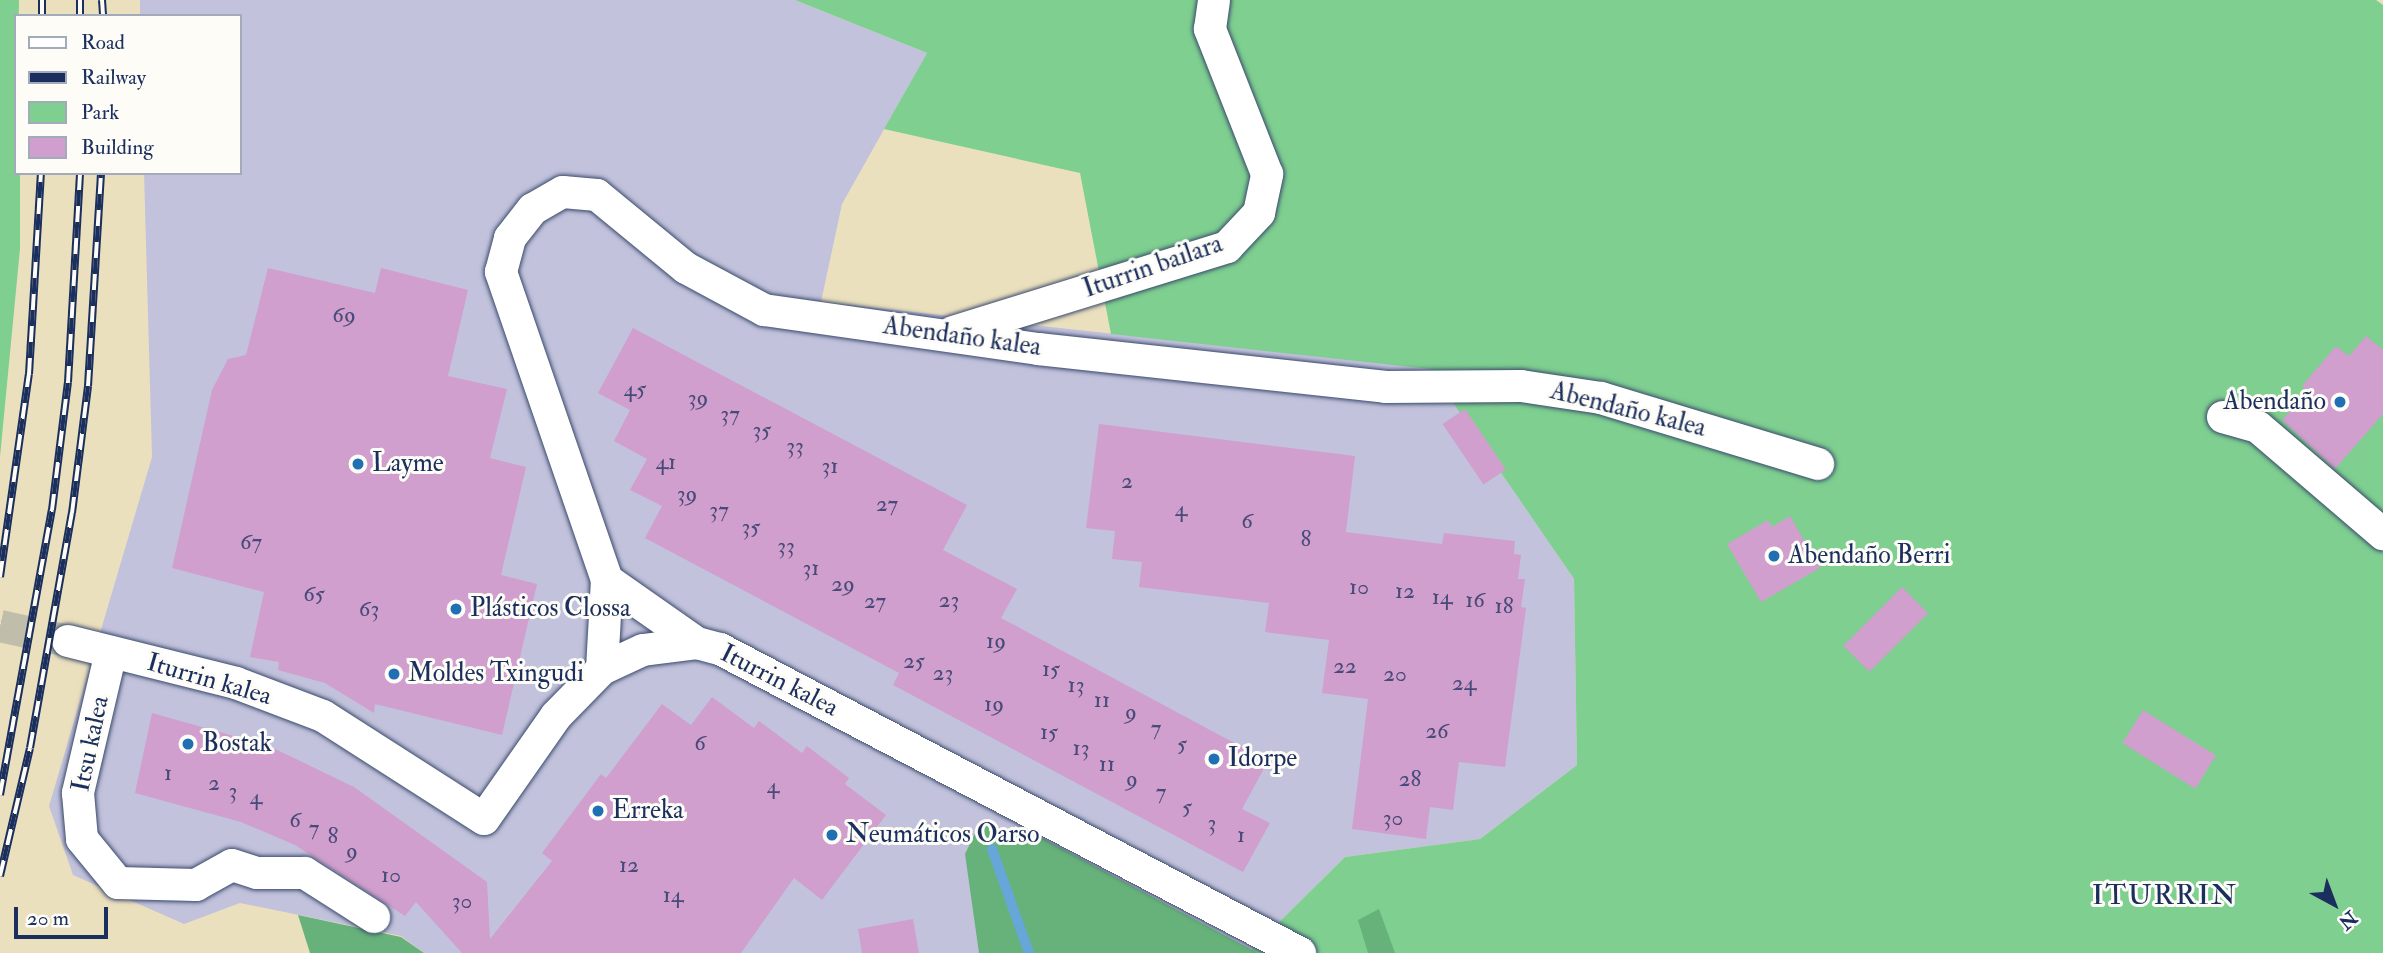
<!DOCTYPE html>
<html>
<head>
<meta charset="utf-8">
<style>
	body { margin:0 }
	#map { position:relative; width:2383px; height:953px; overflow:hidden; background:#ebe0be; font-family:"IM FELL Double Pica",serif }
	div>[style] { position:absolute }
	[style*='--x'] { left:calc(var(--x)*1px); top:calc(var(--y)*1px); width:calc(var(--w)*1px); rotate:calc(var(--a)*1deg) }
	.industrial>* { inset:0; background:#c2c2dc }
	.green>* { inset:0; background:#7ecf90 }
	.forest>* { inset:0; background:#66b27a }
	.stream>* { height:10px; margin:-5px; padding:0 5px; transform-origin:5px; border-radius:5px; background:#67a6d9 }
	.building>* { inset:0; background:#d09fcd; transform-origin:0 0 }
	.minor-tunnel>* { height:32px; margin-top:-16px; transform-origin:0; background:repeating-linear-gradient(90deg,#c1bdab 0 32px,transparent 0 48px) }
	.roads { filter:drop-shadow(0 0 2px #3a4a6c) drop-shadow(0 0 2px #3a4a6c) }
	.minor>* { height:32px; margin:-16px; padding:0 16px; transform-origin:16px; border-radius:16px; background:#fff }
	.rail>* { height:8px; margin-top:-4px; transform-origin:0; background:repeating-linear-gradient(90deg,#fdfcf7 0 16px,#1b2f5e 0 32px); box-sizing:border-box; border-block:2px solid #1b2f5e }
	.dots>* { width:19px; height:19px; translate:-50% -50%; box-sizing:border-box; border:4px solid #fdfcf7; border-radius:50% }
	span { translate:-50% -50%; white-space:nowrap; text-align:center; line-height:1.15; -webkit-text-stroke:6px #fdfcf7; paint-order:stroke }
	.number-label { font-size:23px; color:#484b7a }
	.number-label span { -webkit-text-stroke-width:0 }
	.street-label { font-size:26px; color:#1b2f5e }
	.poi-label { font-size:26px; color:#1b2f5e }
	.right { translate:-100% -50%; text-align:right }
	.left { translate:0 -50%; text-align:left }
	.neighbourhood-label { font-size:28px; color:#1b2f5e; letter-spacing:2px }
	.legend { position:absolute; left:14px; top:14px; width:228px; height:161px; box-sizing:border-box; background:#fdfcf7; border:2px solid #a3aaba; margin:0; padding:9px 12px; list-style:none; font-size:21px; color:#1b2f5e }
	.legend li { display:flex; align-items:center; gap:14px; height:35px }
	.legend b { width:35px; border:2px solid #a3aaba }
	.north { position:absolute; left:2299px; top:869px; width:70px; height:70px; -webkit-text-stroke:5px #fdfcf7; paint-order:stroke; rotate:139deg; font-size:19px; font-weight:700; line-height:28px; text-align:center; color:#1b2f5e }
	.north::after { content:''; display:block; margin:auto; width:24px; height:32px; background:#1b2f5e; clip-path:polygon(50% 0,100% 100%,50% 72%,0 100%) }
	.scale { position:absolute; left:14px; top:907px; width:94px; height:32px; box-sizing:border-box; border:4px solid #1b2f5e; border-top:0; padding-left:9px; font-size:21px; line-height:24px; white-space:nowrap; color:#1b2f5e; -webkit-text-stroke:5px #fdfcf7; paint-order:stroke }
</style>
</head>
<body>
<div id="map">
	<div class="industrial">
		<div style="clip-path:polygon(140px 0,795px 0,927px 53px,842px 204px,821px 302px,1430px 368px,1574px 579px,1577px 765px,1480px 839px,1345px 857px,1248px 953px,424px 953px,401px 936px,240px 903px,184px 924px,73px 875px,49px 806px,152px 457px,144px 173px,240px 173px,240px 16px,140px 16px)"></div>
	</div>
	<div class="green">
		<div style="clip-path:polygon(0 0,19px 0,16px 173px,20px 173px,20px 249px,0 457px)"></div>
		<div style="clip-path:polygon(795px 0,2376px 0,2383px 5px,2383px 953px,1248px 953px,1345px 857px,1480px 839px,1577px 765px,1574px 579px,1430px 369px,1111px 334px,1080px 173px,884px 129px,927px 53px)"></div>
	</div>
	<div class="forest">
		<div style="clip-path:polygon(980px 823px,1042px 838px,1258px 953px,979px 953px,965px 854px)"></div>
		<div style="clip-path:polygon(1379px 909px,1395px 953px,1368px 953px,1358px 920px)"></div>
		<div style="clip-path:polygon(298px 915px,401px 937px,424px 953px,310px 953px)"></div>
	</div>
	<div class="stream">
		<div style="--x:992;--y:849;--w:110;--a:70.4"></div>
	</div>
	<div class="building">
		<div style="clip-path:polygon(268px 268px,375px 293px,381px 268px,468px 290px,448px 376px,507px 389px,490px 458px,526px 467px,501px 575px,537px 584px,502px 735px,375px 704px,374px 713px,325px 683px,278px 670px,279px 662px,250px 657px,264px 592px,172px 568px,212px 390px,228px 359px,246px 355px)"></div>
		<div style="clip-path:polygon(633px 328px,967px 505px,943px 550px,1017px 589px,1001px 618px,1268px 761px,1242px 809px,1270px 823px,1243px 872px,893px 685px,899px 673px,645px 538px,662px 506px,630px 490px,647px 459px,614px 441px,630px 410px,598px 393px)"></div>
		<div style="clip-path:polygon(2366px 336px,2383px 350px,2383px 414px,2335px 469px,2282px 420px,2308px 391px,2302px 386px,2336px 346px,2349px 356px)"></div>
		<div style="left:1465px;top:409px;width:73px;height:27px;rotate:56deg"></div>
		<div style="clip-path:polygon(1099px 424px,1355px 456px,1346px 532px,1442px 544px,1444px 533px,1515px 541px,1514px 554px,1521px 555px,1518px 579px,1525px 579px,1521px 607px,1526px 608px,1505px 767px,1459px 762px,1453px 810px,1430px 807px,1426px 839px,1352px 829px,1368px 699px,1322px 693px,1329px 640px,1265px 632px,1269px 603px,1139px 587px,1142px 562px,1112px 559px,1115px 531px,1086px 528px)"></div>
		<div style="clip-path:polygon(1790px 516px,1820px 568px,1761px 602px,1727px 544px,1768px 520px,1772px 527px)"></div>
		<div style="left:1902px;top:587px;width:37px;height:83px;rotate:45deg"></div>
		<div style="clip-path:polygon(712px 697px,754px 728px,759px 721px,802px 753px,807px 746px,849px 778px,845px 784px,886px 815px,822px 900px,794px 878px,741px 953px,462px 953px,416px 902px,405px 916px,295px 845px,241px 822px,135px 793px,152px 713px,269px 746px,354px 787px,487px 882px,490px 939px,552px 861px,542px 853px,601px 774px,606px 778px,662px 704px,691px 725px)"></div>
		<div style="left:2143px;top:710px;width:86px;height:39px;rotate:32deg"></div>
		<div style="clip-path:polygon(913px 919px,919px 953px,862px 953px,858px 929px)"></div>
	</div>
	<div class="minor-tunnel">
		<div style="--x:0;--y:626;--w:70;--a:12.4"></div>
	</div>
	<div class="roads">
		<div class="minor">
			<div style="--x:953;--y:332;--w:287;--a:-17.2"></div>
			<div style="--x:1227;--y:247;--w:47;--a:-46.7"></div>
			<div style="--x:1259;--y:213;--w:40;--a:-78"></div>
			<div style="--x:1267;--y:174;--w:156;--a:-111.5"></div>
			<div style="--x:1210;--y:29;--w:29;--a:-82"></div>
			<div style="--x:2223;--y:417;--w:36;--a:16"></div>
			<div style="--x:2258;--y:427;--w:165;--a:40.6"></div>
			<div style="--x:607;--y:580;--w:110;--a:35"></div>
			<div style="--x:68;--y:641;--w:173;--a:14"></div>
			<div style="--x:236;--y:683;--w:93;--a:20.8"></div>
			<div style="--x:323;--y:716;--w:191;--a:32.6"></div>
			<div style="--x:484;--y:819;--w:126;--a:-55"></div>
			<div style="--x:556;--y:716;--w:66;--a:-45.6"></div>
			<div style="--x:602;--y:669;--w:45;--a:-24.9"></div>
			<div style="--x:643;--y:650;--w:54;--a:-7.4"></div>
			<div style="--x:697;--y:643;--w:24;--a:15"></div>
			<div style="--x:720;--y:649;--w:655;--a:27.66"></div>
			<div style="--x:111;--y:652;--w:145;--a:103.2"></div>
			<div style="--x:78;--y:793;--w:46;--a:85"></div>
			<div style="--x:82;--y:839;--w:57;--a:50.7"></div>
			<div style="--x:118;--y:883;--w:78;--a:1.5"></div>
			<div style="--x:196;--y:885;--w:41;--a:-29.1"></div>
			<div style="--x:232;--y:865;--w:26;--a:18"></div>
			<div style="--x:257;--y:873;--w:48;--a:0"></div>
			<div style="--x:305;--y:873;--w:82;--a:32.5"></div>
			<div style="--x:602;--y:669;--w:89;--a:-86.8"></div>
			<div style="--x:607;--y:580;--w:326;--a:-109"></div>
			<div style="--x:501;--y:272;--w:35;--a:-75"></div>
			<div style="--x:510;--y:238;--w:37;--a:-52"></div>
			<div style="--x:533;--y:209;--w:34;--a:-30"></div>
			<div style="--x:563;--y:192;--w:34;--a:5"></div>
			<div style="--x:597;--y:195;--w:115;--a:39.4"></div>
			<div style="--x:686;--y:268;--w:89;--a:28.3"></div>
			<div style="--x:764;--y:310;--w:277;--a:8.1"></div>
			<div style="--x:1038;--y:349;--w:350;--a:6.2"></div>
			<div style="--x:1386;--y:387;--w:135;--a:-0.4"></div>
			<div style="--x:1521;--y:386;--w:81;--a:8.5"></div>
			<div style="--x:1601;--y:398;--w:227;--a:16.9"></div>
		</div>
	</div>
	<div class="rail">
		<div style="--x:80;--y:0;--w:16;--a:90"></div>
		<div style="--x:102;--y:0;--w:16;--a:86"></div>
		<div style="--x:42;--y:16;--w:16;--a:-90"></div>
		<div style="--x:0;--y:577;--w:205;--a:-81.9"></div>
		<div style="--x:29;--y:374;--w:201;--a:-86.6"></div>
		<div style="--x:0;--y:795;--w:290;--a:-79.7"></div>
		<div style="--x:52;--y:510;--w:129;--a:-82.9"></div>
		<div style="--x:68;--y:382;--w:209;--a:-86.7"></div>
		<div style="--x:0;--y:876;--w:131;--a:-76.8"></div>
		<div style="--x:30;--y:748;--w:239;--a:-79.9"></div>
		<div style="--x:72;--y:513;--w:128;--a:-82.8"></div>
		<div style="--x:88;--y:386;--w:213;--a:-86.5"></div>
	</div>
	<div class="dots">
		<div style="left:2340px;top:402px;background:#1f6fb2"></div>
		<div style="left:358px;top:464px;background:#1f6fb2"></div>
		<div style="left:1774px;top:556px;background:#1f6fb2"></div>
		<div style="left:456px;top:609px;background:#1f6fb2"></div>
		<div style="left:394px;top:674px;background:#1f6fb2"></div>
		<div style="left:188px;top:744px;background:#1f6fb2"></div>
		<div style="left:1214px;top:759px;background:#1f6fb2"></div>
		<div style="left:598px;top:811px;background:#1f6fb2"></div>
		<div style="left:832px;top:835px;background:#1f6fb2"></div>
	</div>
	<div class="number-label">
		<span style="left:344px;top:315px">69</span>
		<span style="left:635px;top:389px">45</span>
		<span style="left:698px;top:398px">39</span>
		<span style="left:730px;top:414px">37</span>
		<span style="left:762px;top:430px">35</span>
		<span style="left:795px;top:446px">33</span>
		<span style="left:666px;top:462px">41</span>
		<span style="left:830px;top:466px">31</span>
		<span style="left:1127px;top:481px">2</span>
		<span style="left:687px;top:494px">39</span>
		<span style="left:887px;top:504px">27</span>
		<span style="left:1181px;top:509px">4</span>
		<span style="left:719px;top:510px">37</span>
		<span style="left:1247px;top:521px">6</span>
		<span style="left:751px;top:527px">35</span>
		<span style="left:1306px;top:539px">8</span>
		<span style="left:251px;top:542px">67</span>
		<span style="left:786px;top:546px">33</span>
		<span style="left:811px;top:568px">31</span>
		<span style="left:843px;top:584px">29</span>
		<span style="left:1359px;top:587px">10</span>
		<span style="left:1405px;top:591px">12</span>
		<span style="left:314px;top:594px">65</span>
		<span style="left:1442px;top:597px">14</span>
		<span style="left:949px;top:600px">23</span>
		<span style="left:1475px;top:600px">16</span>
		<span style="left:875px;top:601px">27</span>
		<span style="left:1504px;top:606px">18</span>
		<span style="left:369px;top:609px">63</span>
		<span style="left:996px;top:641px">19</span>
		<span style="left:914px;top:661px">25</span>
		<span style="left:1345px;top:666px">22</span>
		<span style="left:1051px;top:669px">15</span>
		<span style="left:943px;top:673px">23</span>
		<span style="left:1395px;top:674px">20</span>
		<span style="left:1464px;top:683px">24</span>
		<span style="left:1076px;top:685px">13</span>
		<span style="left:1102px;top:700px">11</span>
		<span style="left:994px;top:704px">19</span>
		<span style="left:1131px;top:712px">9</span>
		<span style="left:1156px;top:728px">7</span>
		<span style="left:1437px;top:731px">26</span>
		<span style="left:1049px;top:732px">15</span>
		<span style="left:700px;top:743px">6</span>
		<span style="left:1182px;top:744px">5</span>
		<span style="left:1081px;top:748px">13</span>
		<span style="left:1107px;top:764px">11</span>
		<span style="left:168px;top:773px">1</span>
		<span style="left:1132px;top:779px">9</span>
		<span style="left:1410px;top:779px">28</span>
		<span style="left:214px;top:783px">2</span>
		<span style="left:773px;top:786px">4</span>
		<span style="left:233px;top:791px">3</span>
		<span style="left:1161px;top:792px">7</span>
		<span style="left:256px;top:797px">4</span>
		<span style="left:1187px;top:807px">5</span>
		<span style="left:1393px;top:818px">30</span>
		<span style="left:295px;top:820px">6</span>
		<span style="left:1212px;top:823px">3</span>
		<span style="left:314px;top:828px">7</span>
		<span style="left:1241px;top:835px">1</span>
		<span style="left:333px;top:836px">8</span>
		<span style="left:352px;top:851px">9</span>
		<span style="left:629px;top:865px">12</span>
		<span style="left:391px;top:875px">10</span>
		<span style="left:673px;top:895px">14</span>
		<span style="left:462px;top:901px">30</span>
	</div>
	<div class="street-label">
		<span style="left:1153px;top:267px;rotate:-19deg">Iturrin bailara</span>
		<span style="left:962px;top:337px;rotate:8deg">Abendaño kalea</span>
		<span style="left:1628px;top:410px;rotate:14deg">Abendaño kalea</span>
		<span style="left:209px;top:680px;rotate:16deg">Iturrin kalea</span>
		<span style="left:779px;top:681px;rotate:27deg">Iturrin kalea</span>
		<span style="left:91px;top:744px;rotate:-78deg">Itsu kalea</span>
	</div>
	<div class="poi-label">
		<span class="right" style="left:2326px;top:402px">Abendaño</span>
		<span class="left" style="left:372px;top:464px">Layme</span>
		<span class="left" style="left:1788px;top:556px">Abendaño Berri</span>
		<span class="left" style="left:470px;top:609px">Plásticos Clossa</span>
		<span class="left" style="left:408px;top:674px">Moldes Txingudi</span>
		<span class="left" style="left:202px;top:744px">Bostak</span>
		<span class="left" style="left:1228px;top:759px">Idorpe</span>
		<span class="left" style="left:612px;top:811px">Erreka</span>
		<span class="left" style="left:846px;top:835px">Neumáticos Oarso</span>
	</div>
	<div class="neighbourhood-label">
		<span style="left:2165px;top:896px">ITURRIN</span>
	</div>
	<ul class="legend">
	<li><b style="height:9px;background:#fff"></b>Road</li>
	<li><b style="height:9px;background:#1b2f5e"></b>Railway</li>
	<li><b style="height:19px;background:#7ecf90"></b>Park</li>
	<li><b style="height:19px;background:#d09fcd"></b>Building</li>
	</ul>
	<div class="north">N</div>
	<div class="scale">20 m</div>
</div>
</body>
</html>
